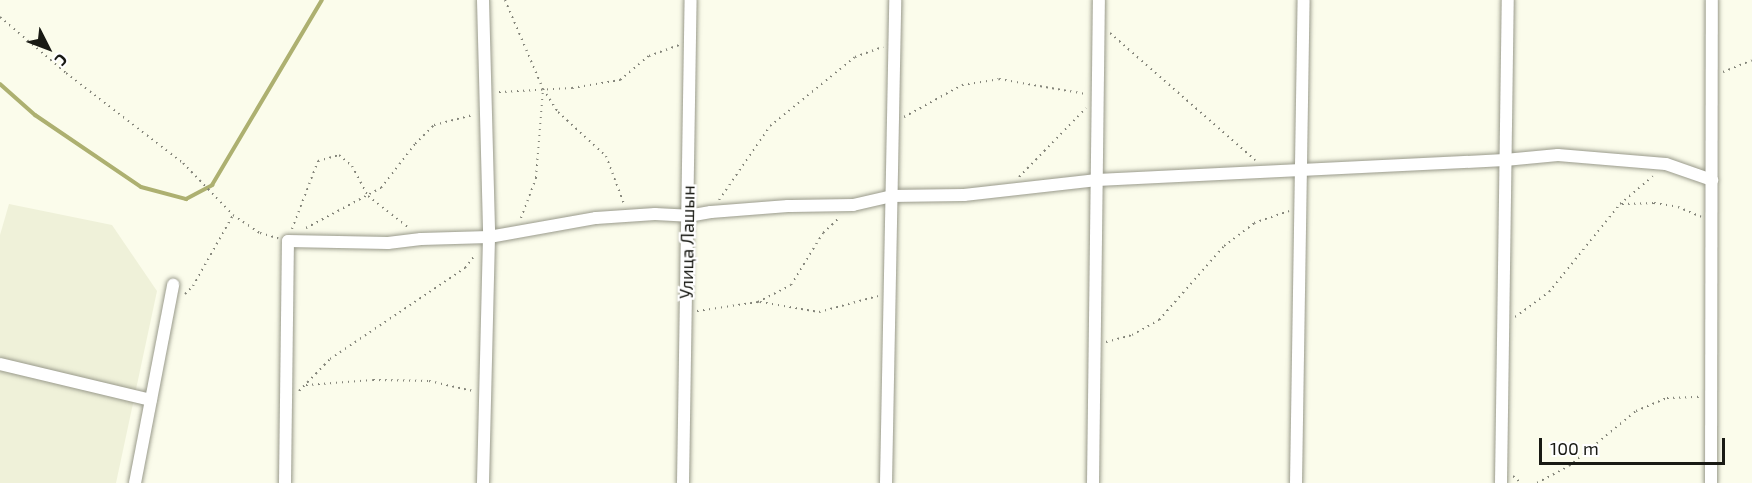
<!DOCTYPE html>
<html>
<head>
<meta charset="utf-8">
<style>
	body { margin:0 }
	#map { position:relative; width:1752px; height:483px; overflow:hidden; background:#fbfceb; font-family:"Exo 2",sans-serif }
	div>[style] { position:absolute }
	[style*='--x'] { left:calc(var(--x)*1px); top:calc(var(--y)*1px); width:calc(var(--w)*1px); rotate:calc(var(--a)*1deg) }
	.built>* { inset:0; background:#eff1d9 }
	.stream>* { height:4px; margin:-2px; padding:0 2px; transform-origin:2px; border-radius:2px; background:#adb070 }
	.path>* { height:2px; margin-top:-1px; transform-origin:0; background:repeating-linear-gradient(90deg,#84857a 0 1.5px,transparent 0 6px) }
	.roads { filter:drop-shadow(0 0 2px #999a8b) drop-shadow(0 0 2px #999a8b) }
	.minor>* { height:12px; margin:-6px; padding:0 6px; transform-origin:6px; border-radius:6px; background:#fff }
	span { translate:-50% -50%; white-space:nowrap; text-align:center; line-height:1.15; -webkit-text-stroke:4.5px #fff; paint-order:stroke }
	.street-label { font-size:18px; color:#191a14 }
	.north { position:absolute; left:18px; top:18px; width:60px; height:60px; -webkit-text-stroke:4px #fff; paint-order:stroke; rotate:132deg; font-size:16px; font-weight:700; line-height:24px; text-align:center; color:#191a14 }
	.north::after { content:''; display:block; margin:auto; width:21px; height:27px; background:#191a14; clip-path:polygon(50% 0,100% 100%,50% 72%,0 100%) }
	.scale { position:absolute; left:1539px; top:438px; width:186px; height:27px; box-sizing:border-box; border:3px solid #191a14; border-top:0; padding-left:8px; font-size:18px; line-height:21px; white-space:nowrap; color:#191a14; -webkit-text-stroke:4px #fff; paint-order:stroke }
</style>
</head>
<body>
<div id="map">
	<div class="built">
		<div style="clip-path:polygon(9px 204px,112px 225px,157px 291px,116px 483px,0 483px,0 235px)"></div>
	</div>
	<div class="stream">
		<div style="--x:0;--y:84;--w:47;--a:41.5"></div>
		<div style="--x:35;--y:115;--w:128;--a:34.2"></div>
		<div style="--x:141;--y:187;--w:47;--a:14.9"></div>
		<div style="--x:186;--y:199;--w:30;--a:-28"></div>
		<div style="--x:212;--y:185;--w:215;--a:-59.3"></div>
	</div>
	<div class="path">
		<div style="--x:505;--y:0;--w:97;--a:66.9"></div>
		<div style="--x:543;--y:89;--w:27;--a:57"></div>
		<div style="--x:558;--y:112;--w:65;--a:42.5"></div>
		<div style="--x:606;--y:156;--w:51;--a:69.4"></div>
		<div style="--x:0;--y:17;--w:87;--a:40.3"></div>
		<div style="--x:66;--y:73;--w:148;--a:37.6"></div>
		<div style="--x:183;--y:163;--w:72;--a:46.1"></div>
		<div style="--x:233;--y:215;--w:32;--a:34"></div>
		<div style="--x:260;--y:233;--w:19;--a:16"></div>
		<div style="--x:1110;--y:33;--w:193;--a:41.2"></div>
		<div style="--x:1723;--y:72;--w:31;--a:-22"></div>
		<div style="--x:499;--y:92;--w:73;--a:-3.1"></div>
		<div style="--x:572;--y:88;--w:49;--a:-9.5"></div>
		<div style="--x:620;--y:80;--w:38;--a:-40"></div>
		<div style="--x:649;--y:56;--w:32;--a:-20"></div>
		<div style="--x:904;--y:117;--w:66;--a:-28.9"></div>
		<div style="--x:962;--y:85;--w:37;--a:-9"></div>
		<div style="--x:999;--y:79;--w:88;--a:9.8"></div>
		<div style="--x:1019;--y:177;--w:96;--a:-45.8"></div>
		<div style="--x:719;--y:200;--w:90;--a:-55.4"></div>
		<div style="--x:770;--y:126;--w:109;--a:-39.1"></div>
		<div style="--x:855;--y:57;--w:30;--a:-20"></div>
		<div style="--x:1622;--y:204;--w:32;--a:-2"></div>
		<div style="--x:1654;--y:203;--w:24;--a:9"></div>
		<div style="--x:1678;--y:207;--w:25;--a:23"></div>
		<div style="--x:521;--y:218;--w:43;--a:-69.4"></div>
		<div style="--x:536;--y:178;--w:89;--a:-85.5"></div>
		<div style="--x:306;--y:228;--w:85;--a:-28.1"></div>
		<div style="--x:381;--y:188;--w:56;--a:-52.3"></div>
		<div style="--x:415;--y:144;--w:27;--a:-45"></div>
		<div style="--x:434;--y:125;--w:40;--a:-14.4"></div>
		<div style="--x:292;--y:229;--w:73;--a:-69.1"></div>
		<div style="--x:318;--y:161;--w:22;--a:-16"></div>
		<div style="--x:339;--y:155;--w:17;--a:40"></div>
		<div style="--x:352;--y:166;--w:34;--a:62"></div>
		<div style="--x:368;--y:196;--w:52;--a:38"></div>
		<div style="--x:185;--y:294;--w:11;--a:-45"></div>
		<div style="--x:193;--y:286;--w:81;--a:-60.6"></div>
		<div style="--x:760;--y:302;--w:60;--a:9.6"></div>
		<div style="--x:819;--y:312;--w:61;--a:-15.2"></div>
		<div style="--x:697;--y:311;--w:62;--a:-8.4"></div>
		<div style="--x:758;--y:302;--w:37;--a:-27"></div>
		<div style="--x:791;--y:285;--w:61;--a:-58.4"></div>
		<div style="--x:823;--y:233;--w:23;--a:-43"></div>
		<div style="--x:1515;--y:317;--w:42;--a:-36.3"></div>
		<div style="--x:1549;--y:292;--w:113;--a:-51.1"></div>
		<div style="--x:1620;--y:204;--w:43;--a:-40.3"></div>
		<div style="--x:1106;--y:342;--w:27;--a:-15"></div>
		<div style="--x:1132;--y:335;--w:31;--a:-29"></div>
		<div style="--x:1159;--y:320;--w:98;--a:-48.7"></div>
		<div style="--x:1224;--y:246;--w:38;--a:-37"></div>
		<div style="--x:1254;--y:223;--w:37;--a:-19"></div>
		<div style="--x:306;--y:385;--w:67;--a:-4.3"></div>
		<div style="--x:373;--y:380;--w:56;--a:1"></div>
		<div style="--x:429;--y:381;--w:45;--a:12.8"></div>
		<div style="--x:299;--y:391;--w:45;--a:-45.9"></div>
		<div style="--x:330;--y:359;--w:163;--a:-34"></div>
		<div style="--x:465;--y:268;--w:18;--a:-52"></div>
		<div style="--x:1513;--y:476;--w:11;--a:41"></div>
		<div style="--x:1537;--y:483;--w:36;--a:-28"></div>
		<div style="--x:1569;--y:466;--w:87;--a:-39.4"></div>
		<div style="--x:1636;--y:411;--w:34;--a:-23"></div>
		<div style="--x:1667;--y:398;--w:33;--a:-2"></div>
	</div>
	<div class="roads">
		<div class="minor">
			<div style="--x:483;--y:0;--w:237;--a:88.5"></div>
			<div style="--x:489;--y:237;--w:246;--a:91.4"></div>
			<div style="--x:0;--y:364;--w:155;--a:13.4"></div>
			<div style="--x:135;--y:483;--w:202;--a:-79.1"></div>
			<div style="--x:285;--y:483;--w:242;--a:-89.3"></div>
			<div style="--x:288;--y:241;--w:100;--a:1.1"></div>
			<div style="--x:388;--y:243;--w:33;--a:-7"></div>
			<div style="--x:421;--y:239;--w:68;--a:-1.7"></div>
			<div style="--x:489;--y:237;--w:109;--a:-10.1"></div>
			<div style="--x:596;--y:218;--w:59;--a:-3.9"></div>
			<div style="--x:655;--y:214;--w:33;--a:3"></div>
			<div style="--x:688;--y:216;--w:23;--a:-10"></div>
			<div style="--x:711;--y:212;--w:77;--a:-4.5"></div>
			<div style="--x:788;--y:206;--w:65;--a:-0.9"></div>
			<div style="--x:853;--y:205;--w:39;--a:-13"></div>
			<div style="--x:891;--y:196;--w:73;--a:-0.8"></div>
			<div style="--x:964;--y:195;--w:134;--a:-6.4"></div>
			<div style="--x:1097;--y:180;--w:408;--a:-2.8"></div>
			<div style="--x:1505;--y:160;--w:53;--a:-5.4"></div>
			<div style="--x:1558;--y:155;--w:108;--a:4.8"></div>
			<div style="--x:1666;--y:164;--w:49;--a:19.2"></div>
			<div style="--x:683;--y:483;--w:483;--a:-89.1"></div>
			<div style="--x:886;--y:483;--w:483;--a:-88.9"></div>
			<div style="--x:1093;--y:483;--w:483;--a:-89.3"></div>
			<div style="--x:1296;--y:483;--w:483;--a:-89.1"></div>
			<div style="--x:1501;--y:483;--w:483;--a:-89.2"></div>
			<div style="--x:1711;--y:483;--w:483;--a:-89.9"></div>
		</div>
	</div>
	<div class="street-label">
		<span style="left:687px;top:242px;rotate:-89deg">Улица Лашын</span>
	</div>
	<div class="north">С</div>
	<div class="scale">100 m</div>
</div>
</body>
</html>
